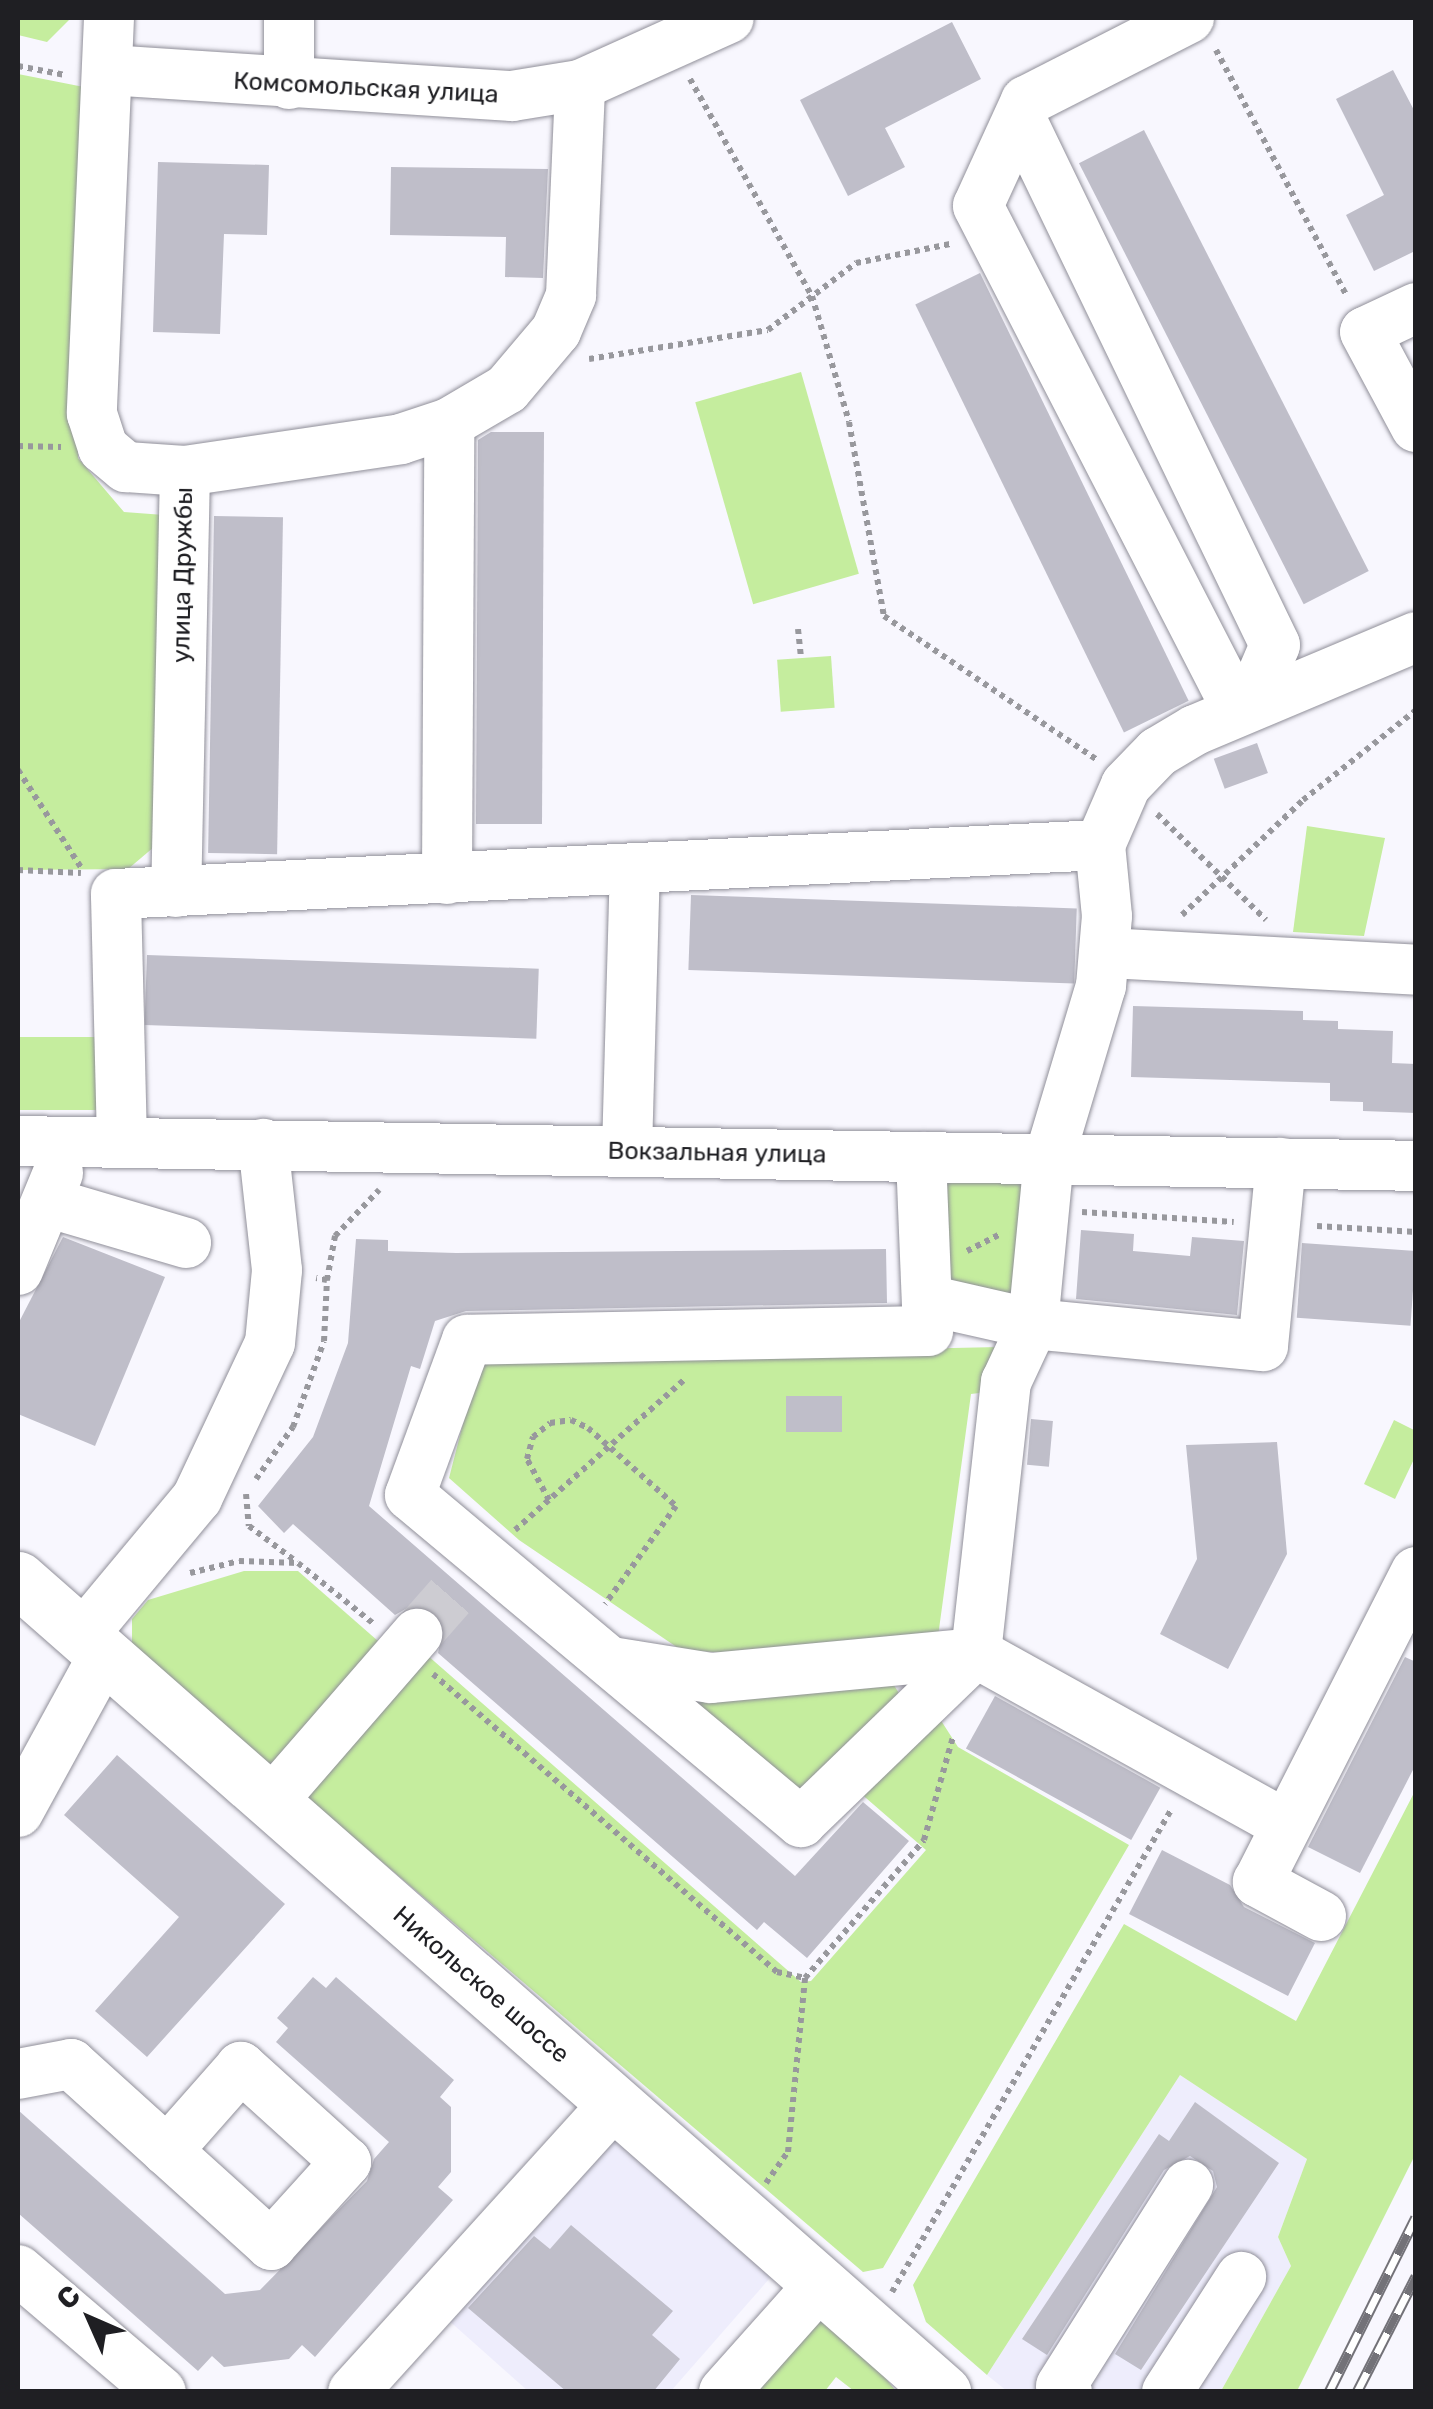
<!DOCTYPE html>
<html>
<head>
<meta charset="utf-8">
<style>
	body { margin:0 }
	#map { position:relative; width:1433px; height:2409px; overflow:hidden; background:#f8f7fe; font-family:Rubik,sans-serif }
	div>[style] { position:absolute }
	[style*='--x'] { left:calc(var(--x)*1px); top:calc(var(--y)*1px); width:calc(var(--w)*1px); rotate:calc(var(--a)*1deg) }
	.built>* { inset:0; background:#eeedfc }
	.green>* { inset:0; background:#c5ed9e; transform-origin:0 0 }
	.building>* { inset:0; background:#bfbec9; transform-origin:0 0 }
	.minor-tunnel>* { height:50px; margin-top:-25px; transform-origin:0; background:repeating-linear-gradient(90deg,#cdccd2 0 50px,transparent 0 75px) }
	.path>* { height:6px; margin-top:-3px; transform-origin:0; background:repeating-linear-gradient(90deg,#98989d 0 5px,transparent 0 10px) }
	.roads { filter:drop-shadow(0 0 2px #908f99) drop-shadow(0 0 2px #908f99) }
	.minor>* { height:50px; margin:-25px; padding:0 25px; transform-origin:25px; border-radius:25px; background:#fff }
	.major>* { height:55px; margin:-27.5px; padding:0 27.5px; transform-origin:27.5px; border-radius:27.5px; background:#fff }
	.rail>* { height:11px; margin-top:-5.5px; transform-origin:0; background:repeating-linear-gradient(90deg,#fff 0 22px,#737278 0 44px); box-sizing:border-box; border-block:2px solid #737278 }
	span { translate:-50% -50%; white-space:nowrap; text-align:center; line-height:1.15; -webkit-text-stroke:10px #fff; paint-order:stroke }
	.street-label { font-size:25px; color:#1f1f23 }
	.frame { position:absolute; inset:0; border:20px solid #1f1f23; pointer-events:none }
	.north { position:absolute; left:40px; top:2269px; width:100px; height:100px; -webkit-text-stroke:8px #fff; paint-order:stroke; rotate:315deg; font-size:28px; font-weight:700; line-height:40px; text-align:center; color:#1f1f23 }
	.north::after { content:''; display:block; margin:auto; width:35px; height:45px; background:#1f1f23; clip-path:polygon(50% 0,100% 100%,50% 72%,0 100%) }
</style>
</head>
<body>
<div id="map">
	<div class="built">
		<div style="clip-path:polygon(1180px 2075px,1307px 2159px,1278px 2237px,1291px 2266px,1221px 2391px,1007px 2391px,987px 2375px)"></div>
		<div style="clip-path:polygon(610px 2126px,777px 2270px,671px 2391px,528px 2391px,437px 2310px)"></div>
	</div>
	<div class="green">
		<div style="clip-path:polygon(18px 18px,71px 18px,47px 42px,18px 35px)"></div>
		<div style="clip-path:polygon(18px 74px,94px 89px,78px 458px,124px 512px,164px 515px,167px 836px,128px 869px,18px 870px)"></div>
		<div style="left:801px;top:372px;width:210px;height:110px;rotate:74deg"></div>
		<div style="left:831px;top:656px;width:52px;height:54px;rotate:86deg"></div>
		<div style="clip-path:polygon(1307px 826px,1385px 838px,1364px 936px,1293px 932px)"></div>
		<div style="left:18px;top:1037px;width:78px;height:73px"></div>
		<div style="left:941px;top:1171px;width:89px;height:120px;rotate:3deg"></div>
		<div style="clip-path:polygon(1000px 1347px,996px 1391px,971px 1394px,937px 1644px,775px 1656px,681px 1650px,519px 1540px,449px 1478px,480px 1358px)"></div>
		<div style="clip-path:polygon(1394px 1420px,1416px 1431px,1415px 1457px,1395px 1499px,1364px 1484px)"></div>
		<div style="clip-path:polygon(244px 1571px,298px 1571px,386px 1648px,283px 1765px,266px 1769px,132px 1648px,132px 1619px,148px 1600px)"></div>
		<div style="clip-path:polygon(419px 1648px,801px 1982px,811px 1981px,926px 1850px,851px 1785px,931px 1705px,958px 1747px,1129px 1845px,883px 2268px,863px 2272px,306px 1797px)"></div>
		<div style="clip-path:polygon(884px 1669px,908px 1708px,808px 1799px,667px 1677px)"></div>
		<div style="clip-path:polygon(1415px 1791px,1415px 2155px,1297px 2391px,1221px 2391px,1291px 2266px,1278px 2237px,1307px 2159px,1180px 2075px,987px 2375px,926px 2322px,913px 2285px,1124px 1924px,1296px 2021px)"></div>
		<div style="clip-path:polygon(817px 2314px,882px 2374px,896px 2391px,854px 2391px,836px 2377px,825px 2391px,749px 2392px)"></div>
	</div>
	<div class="building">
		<div style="clip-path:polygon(952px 22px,981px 79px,885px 128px,905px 167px,848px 196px,800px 100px)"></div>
		<div style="clip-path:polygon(1393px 70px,1416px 114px,1416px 257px,1413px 252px,1374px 271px,1346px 215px,1384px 195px,1336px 99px)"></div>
		<div style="left:1144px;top:130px;width:495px;height:73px;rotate:63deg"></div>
		<div style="clip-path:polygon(158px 162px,269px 165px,267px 235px,224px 234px,220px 334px,153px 332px)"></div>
		<div style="clip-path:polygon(391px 167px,548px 169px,543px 278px,505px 277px,506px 237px,390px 235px)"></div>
		<div style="left:980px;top:273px;width:476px;height:72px;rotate:64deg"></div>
		<div style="clip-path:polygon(491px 432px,544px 432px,542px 824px,476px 824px,478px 440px)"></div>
		<div style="left:214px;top:516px;width:69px;height:337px;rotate:1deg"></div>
		<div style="left:1257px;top:743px;width:32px;height:46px;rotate:70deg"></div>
		<div style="left:691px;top:895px;width:386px;height:75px;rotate:2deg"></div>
		<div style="left:147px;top:955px;width:392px;height:70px;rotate:2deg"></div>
		<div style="clip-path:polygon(1133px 1006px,1303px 1011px,1303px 1020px,1338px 1021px,1338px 1029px,1393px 1031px,1392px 1063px,1416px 1064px,1416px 1113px,1363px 1111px,1363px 1102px,1330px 1101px,1330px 1083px,1131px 1077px)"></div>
		<div style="clip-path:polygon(1081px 1230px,1134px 1234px,1133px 1251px,1190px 1256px,1192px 1237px,1244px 1241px,1237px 1315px,1076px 1299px)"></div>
		<div style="clip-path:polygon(63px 1237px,165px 1277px,95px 1446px,18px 1414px,18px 1324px)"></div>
		<div style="clip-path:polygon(356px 1239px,388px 1240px,388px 1251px,456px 1253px,886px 1249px,887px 1303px,466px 1311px,435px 1321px,420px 1369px,411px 1366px,369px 1506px,795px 1876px,863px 1802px,909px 1841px,807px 1958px,764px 1922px,757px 1930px,438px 1653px,444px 1626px,435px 1612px,409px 1607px,395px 1615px,293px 1524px,284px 1533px,258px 1506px,313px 1437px,348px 1343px)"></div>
		<div style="left:1302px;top:1243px;width:114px;height:75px;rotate:4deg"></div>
		<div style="left:842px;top:1396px;width:36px;height:56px;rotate:90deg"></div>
		<div style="left:1031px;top:1419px;width:22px;height:46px;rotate:5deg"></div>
		<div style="clip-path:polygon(1277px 1442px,1287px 1554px,1228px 1669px,1160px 1634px,1197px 1559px,1186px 1445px)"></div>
		<div style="clip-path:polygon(1405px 1657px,1416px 1662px,1416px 1764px,1360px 1873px,1308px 1847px)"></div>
		<div style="left:995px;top:1696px;width:189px;height:60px;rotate:29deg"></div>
		<div style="clip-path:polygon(117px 1755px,285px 1904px,147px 2057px,95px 2011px,179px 1917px,64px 1815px)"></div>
		<div style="clip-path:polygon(1162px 1850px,1230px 1885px,1244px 1907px,1315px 1943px,1288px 1996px,1129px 1914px)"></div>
		<div style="clip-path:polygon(313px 1977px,326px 1988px,336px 1977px,454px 2080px,440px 2097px,451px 2107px,451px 2172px,438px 2187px,453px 2200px,315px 2357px,302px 2345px,289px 2359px,224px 2367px,212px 2356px,198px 2371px,18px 2213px,18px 2110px,225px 2294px,260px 2290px,367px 2181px,374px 2159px,389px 2142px,276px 2042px,288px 2028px,277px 2018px)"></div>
		<div style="clip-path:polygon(1195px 2102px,1279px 2163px,1141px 2370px,1115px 2354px,1217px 2187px,1213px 2171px,1190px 2156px,1164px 2170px,1047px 2355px,1022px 2339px,1159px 2134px,1169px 2141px)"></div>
		<div style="clip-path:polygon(571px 2225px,673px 2311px,652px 2335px,680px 2359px,653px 2392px,567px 2392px,468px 2308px,534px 2236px,550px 2249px)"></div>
	</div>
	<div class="minor-tunnel">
		<div style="--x:417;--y:1634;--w:65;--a:-48.7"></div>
	</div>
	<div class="path">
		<div style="--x:1216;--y:50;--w:277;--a:62"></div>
		<div style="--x:18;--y:66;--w:48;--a:10.8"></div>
		<div style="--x:690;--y:79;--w:249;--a:60.7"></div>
		<div style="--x:812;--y:296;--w:131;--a:73.6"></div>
		<div style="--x:849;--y:422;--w:197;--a:79.8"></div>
		<div style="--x:884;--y:616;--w:256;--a:34"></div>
		<div style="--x:589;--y:359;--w:181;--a:-9.2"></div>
		<div style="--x:768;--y:330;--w:111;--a:-37.3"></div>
		<div style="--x:856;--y:263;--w:96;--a:-11.4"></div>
		<div style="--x:18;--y:446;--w:43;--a:1.3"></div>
		<div style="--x:798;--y:629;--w:29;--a:84"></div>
		<div style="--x:18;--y:770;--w:118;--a:57.1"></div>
		<div style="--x:1157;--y:814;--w:152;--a:44.2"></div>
		<div style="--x:18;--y:870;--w:63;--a:2.7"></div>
		<div style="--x:1182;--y:915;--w:167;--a:-43.5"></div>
		<div style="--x:1303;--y:800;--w:144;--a:-38.5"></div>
		<div style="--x:1082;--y:1212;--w:152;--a:3.8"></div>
		<div style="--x:1317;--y:1226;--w:99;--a:3.5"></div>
		<div style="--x:967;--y:1251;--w:37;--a:-27"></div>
		<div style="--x:327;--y:1280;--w:45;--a:-79.7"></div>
		<div style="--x:335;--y:1236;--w:64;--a:-46.3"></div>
		<div style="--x:256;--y:1479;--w:64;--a:-54.6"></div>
		<div style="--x:293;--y:1427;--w:91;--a:-70.2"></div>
		<div style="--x:324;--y:1341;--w:61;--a:-87.2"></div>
		<div style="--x:327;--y:1280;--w:11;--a:-170"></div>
		<div style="--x:246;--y:1494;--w:32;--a:85"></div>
		<div style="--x:249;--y:1526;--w:60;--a:36.9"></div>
		<div style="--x:549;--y:1500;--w:47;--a:-118.2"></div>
		<div style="--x:527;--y:1459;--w:23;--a:-75"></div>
		<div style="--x:533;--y:1437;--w:22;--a:-39"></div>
		<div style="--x:550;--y:1423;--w:21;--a:-8"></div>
		<div style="--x:571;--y:1420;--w:19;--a:25"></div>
		<div style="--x:588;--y:1428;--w:118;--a:41.6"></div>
		<div style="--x:676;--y:1506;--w:121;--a:125.9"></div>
		<div style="--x:515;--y:1530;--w:227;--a:-41.6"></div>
		<div style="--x:190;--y:1573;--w:50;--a:-13.8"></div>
		<div style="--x:239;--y:1561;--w:59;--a:1.9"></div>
		<div style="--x:298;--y:1563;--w:97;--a:38.8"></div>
		<div style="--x:433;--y:1674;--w:455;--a:40.9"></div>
		<div style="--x:777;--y:1972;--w:29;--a:12"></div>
		<div style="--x:766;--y:2183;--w:38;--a:-55"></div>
		<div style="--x:788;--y:2152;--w:175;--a:-84.4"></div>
		<div style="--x:805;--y:1978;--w:182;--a:-49.2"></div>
		<div style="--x:924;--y:1840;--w:107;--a:-74.3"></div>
		<div style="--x:892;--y:2292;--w:557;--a:-59.94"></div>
	</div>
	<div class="roads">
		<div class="minor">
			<div style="--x:109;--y:18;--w:396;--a:92.5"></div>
			<div style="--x:92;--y:414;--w:36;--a:72"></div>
			<div style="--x:103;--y:448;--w:30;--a:40"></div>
			<div style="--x:126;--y:467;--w:59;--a:3.9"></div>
			<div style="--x:185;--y:471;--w:421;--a:91.2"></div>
			<div style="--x:289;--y:18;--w:66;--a:90"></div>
			<div style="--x:1189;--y:18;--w:183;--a:153"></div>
			<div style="--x:1026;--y:101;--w:115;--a:114.6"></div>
			<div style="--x:978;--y:206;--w:568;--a:62.76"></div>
			<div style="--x:108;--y:70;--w:405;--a:3.7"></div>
			<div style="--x:512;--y:96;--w:69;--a:-9.2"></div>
			<div style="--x:580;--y:85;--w:163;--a:-24.2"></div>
			<div style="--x:1020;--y:117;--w:586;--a:64.22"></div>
			<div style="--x:1275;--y:645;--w:43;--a:113"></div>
			<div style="--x:1258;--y:685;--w:21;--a:28"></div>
			<div style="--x:1416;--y:308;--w:56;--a:154.8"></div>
			<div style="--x:1365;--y:332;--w:108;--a:61.8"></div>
			<div style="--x:185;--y:471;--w:218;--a:-8.4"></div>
			<div style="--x:401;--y:439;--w:51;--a:-18.4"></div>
			<div style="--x:449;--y:423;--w:67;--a:-30.4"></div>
			<div style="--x:507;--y:389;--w:76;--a:-49.8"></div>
			<div style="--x:556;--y:331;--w:39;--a:-67"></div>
			<div style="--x:571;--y:295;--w:210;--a:-87.5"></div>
			<div style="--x:447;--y:879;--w:456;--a:-89.7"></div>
			<div style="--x:1107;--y:953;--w:309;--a:3.1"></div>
			<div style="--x:18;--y:1141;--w:1398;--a:1.02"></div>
			<div style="--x:122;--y:1142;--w:248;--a:-91.4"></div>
			<div style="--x:116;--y:894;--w:985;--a:-2.85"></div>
			<div style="--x:627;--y:1151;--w:282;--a:-88.4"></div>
			<div style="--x:921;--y:1157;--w:174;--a:87.7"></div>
			<div style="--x:928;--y:1331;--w:461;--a:178.9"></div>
			<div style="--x:467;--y:1340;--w:165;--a:110.2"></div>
			<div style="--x:410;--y:1495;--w:510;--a:39.91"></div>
			<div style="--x:801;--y:1822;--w:243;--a:-44"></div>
			<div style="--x:976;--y:1653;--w:273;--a:-83.7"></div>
			<div style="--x:1006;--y:1382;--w:64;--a:-65"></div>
			<div style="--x:1033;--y:1324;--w:166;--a:-84.5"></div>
			<div style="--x:1049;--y:1159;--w:181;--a:-73.3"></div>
			<div style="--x:1101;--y:986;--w:70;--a:-85.1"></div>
			<div style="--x:1107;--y:916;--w:71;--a:-95.6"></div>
			<div style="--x:1100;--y:845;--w:65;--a:-66.6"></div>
			<div style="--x:1126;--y:785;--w:46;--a:-45.9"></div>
			<div style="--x:1158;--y:752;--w:43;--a:-30.7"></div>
			<div style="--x:1195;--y:730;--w:240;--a:-22.8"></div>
			<div style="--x:47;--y:1202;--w:145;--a:16.4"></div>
			<div style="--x:18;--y:1270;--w:105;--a:-67.6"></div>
			<div style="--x:927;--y:1300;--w:109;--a:12.8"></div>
			<div style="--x:1033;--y:1324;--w:231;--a:5.5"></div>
			<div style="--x:1263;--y:1346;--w:184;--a:-84.4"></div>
			<div style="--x:82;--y:1636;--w:180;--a:-50.2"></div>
			<div style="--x:197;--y:1498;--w:171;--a:-64.8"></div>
			<div style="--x:270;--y:1343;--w:73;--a:-84.5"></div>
			<div style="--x:277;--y:1270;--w:127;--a:-96.3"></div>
			<div style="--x:611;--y:1662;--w:101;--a:9.1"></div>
			<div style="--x:711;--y:1678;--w:266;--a:-5.4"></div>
			<div style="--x:976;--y:1653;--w:352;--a:29"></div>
			<div style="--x:271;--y:1802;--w:223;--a:-49"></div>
			<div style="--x:18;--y:1812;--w:179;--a:-61.3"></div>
			<div style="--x:1321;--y:1916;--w:72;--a:-151.6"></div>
			<div style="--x:1258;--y:1882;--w:348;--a:-63"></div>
			<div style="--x:18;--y:2074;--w:54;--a:-10.7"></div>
			<div style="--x:71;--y:2064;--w:270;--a:42.1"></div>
			<div style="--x:271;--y:2245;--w:112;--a:-47.9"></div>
			<div style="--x:346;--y:2162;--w:142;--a:-137.9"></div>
			<div style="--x:241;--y:2067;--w:112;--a:131.4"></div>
			<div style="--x:18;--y:2270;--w:188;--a:40.5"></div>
			<div style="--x:353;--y:2392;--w:390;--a:-47.8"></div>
			<div style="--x:724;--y:2392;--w:146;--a:-48.3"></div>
			<div style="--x:1067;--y:2392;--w:8;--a:-135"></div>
			<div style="--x:1061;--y:2386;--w:238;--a:-57.7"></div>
			<div style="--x:1167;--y:2392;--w:137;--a:-57.2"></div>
		</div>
		<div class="major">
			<div style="--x:18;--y:1579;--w:1232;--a:41.31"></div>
		</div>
	</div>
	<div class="rail">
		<div style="--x:1329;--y:2392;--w:195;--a:-63.6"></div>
		<div style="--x:1357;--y:2392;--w:130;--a:-63"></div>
	</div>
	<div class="street-label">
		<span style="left:366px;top:88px;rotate:3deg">Комсомольская улица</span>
		<span style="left:183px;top:575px;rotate:-89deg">улица Дружбы</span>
		<span style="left:717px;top:1153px;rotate:1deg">Вокзальная улица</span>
		<span style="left:481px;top:1985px;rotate:41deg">Никольское шоссе</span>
	</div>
	<div class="frame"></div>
	<div class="north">С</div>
</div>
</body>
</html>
